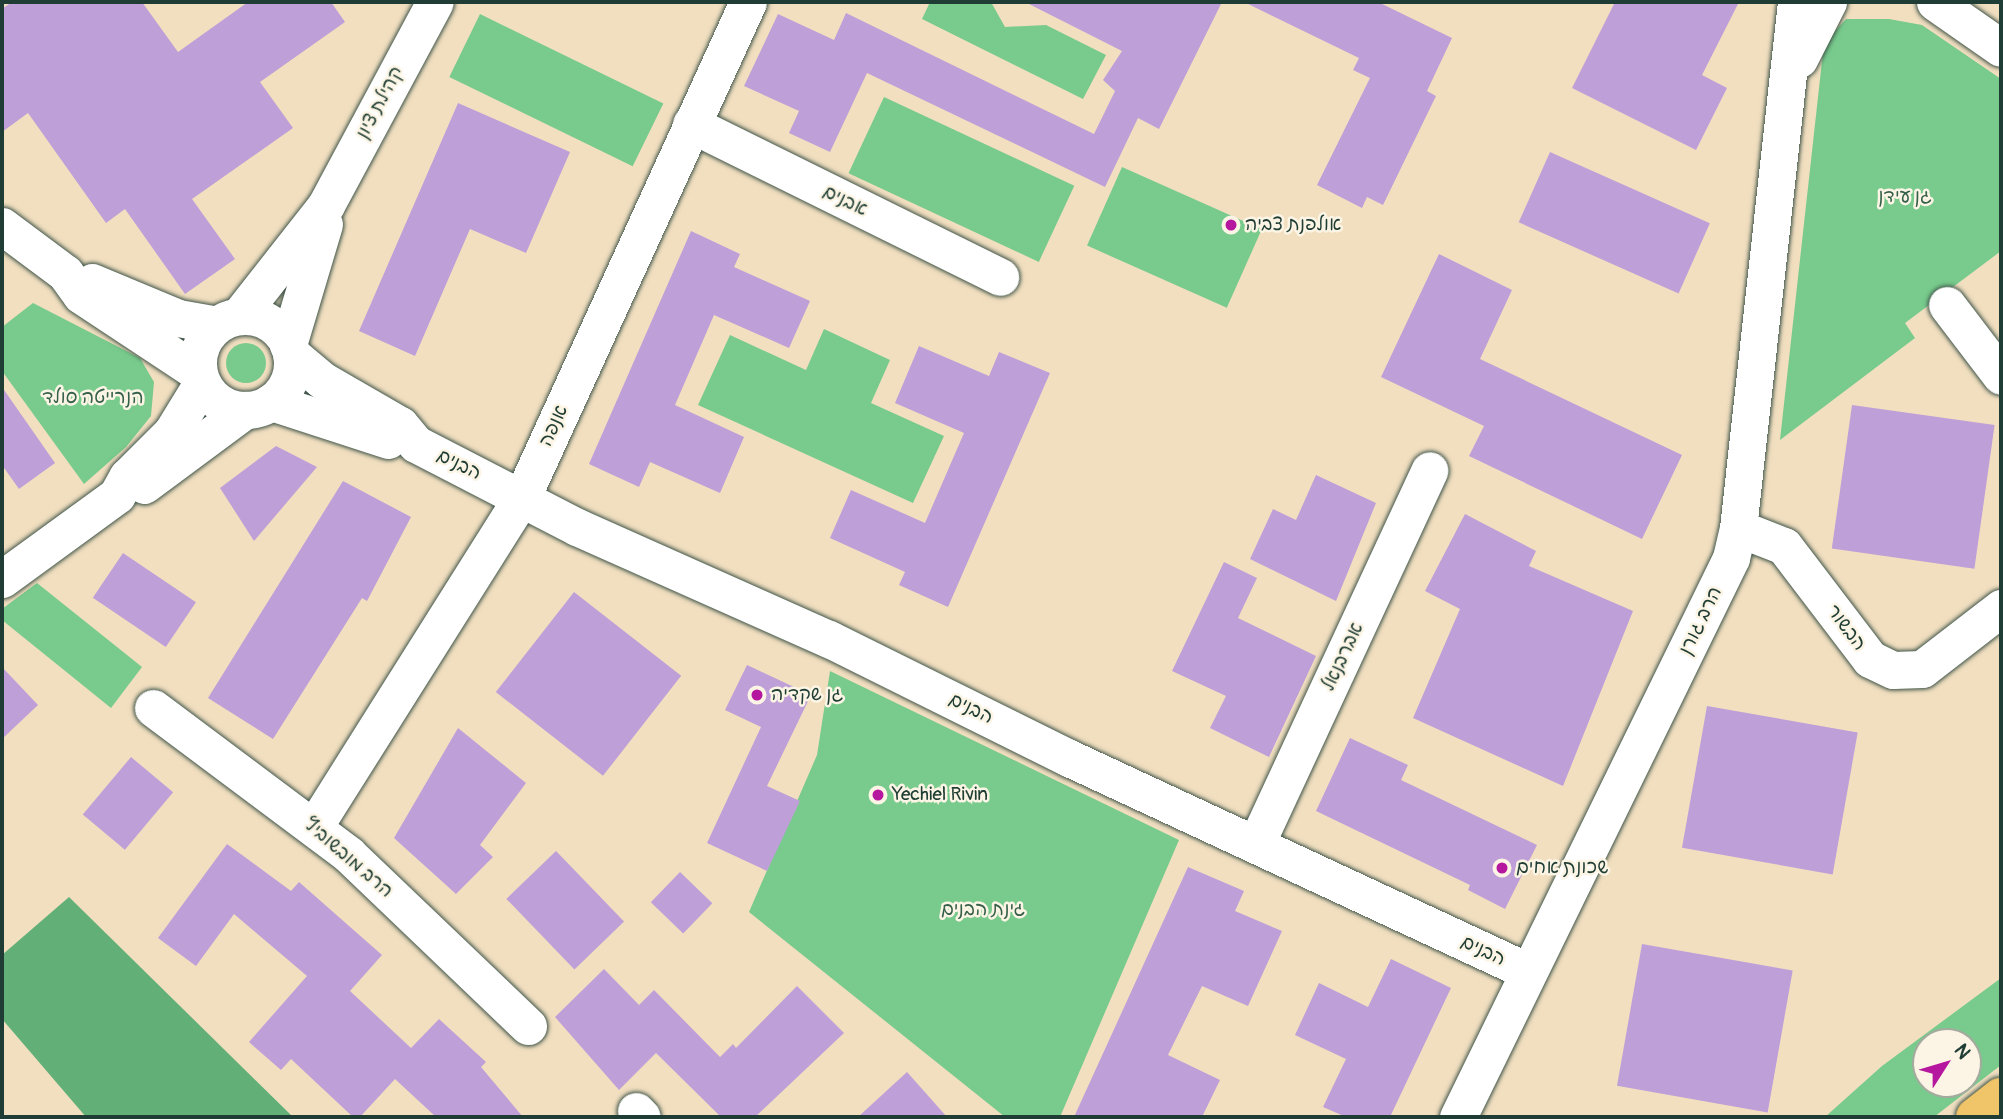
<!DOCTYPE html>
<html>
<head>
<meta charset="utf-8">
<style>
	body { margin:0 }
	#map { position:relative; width:2003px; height:1119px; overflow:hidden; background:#f2dfc0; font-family:Pangolin,"Playpen Sans Hebrew",sans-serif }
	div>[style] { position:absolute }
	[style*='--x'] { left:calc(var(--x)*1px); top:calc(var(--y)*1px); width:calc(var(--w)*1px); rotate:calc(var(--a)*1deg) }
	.green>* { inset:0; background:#78cb8d; transform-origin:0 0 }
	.round { border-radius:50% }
	.forest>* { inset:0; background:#62af78 }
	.building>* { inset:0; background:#bf9fd7; transform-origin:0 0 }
	.roads { filter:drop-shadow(0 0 2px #3f5549) drop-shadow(0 0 2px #3f5549) }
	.minor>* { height:37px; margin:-18.5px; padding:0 18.5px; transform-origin:18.5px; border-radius:18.5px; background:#fff }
	.minor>.ring { margin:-18.5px; padding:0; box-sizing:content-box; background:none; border:37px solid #fff; border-radius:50% }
	.major>* { height:38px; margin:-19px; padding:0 19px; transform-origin:19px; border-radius:19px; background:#f0c469 }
	.dots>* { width:19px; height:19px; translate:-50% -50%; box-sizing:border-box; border:4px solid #fcf5e5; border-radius:50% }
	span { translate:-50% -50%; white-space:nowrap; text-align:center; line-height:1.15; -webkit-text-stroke:5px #fcf5e5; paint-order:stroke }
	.street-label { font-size:19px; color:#1f3d34 }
	.park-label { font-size:19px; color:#35604a }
	.poi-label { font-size:19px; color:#1f3d34 }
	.left { translate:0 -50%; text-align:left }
	.frame { position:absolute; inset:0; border:4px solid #1f3d34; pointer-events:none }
	.north { position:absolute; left:1912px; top:1028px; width:70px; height:70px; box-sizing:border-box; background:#fcf5e5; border:2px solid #a4ab9e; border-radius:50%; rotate:53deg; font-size:19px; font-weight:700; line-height:28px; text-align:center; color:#1f3d34 }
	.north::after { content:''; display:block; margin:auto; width:24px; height:32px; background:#b5179e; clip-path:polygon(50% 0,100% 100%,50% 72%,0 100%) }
</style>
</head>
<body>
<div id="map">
	<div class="green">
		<div style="clip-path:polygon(930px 2px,991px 2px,1005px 27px,1046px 25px,1106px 55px,1083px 99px,922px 19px)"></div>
		<div style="left:480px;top:14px;width:204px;height:70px;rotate:26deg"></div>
		<div style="clip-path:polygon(1846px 19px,1889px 19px,1922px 25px,2001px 79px,2001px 251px,1905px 323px,1915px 338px,1780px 440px,1824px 43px)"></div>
		<div style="left:884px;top:97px;width:210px;height:84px;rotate:25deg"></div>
		<div style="left:1122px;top:167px;width:153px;height:86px;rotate:24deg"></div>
		<div style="clip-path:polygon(33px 303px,140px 358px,154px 382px,151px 416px,126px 447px,84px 484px,2px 371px,2px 327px)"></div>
		<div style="clip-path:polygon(824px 329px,890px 360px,871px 403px,944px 436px,913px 503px,698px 405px,730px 335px,806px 370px)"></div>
		<div class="round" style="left:226px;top:343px;width:40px;height:40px"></div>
		<div style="clip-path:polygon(37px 583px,142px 667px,111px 708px,2px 620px,2px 609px)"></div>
		<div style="clip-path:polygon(830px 671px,1179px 840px,1060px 1117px,1005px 1117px,749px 912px,817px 755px)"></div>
		<div style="clip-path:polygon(evenodd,2001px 978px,2001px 1065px,1934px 1117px,1825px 1117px,1882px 1066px,2001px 978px,1926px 1042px,1968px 1042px,1968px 1084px,1926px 1084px,1926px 1042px)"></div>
	</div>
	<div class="forest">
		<div style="clip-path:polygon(69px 897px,293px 1117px,86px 1117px,2px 1019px,2px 955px)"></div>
	</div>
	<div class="building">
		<div style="clip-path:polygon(12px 2px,142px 2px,178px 52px,248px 2px,331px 2px,345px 22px,260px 82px,293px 128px,192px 199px,235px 259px,185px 294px,125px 209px,106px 223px,28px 113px,2px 132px,2px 9px)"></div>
		<div style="clip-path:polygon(1025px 2px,1222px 2px,1159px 129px,1138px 118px,1105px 187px,867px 73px,830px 152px,789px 133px,799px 111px,744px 86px,778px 14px,834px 40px,846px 13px,1094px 134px,1115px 91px,1103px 80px,1122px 51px)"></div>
		<div style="clip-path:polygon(1244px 2px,1378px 2px,1452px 38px,1427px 91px,1436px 96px,1383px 205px,1367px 197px,1362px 208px,1317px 185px,1370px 78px,1353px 70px,1359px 58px)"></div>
		<div style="clip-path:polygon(1615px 2px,1739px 2px,1702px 75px,1727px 88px,1696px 150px,1572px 88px)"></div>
		<div style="clip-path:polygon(458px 103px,570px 152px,526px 253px,470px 229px,415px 356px,359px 331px)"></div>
		<div style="left:1550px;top:152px;width:175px;height:77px;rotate:24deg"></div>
		<div style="clip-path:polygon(691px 231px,740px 254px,734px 267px,810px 301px,789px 348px,714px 315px,675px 405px,744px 437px,720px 493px,650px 462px,639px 487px,589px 464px)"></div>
		<div style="clip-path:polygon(1439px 254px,1512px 290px,1480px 359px,1682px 455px,1642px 539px,1469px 456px,1484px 426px,1381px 377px)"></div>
		<div style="clip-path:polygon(919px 346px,989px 376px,999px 352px,1050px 373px,948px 607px,899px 585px,905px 572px,830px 538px,851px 490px,925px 523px,964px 433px,895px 403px)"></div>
		<div style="clip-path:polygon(2px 387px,55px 463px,19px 489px,2px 465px)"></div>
		<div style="left:1852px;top:405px;width:144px;height:145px;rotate:8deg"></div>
		<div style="clip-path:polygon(276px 446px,317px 467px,254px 541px,220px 488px)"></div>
		<div style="clip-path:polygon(1316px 475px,1376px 503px,1336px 601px,1250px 559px,1273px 509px,1296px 520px)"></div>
		<div style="clip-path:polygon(343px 481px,411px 517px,367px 601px,362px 598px,273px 739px,208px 698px)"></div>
		<div style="clip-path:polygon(1465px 514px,1536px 551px,1529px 566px,1633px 611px,1563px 786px,1413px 718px,1460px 609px,1425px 591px)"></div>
		<div style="left:123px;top:553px;width:88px;height:54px;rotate:34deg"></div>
		<div style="clip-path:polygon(1224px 562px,1257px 578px,1238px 618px,1316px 656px,1269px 757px,1210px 728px,1226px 696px,1172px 671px)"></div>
		<div style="left:574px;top:592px;width:136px;height:127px;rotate:38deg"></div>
		<div style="clip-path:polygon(747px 665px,811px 695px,767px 786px,800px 801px,767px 871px,707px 843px,761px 727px,725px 710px)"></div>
		<div style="clip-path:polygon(2px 667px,38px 705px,2px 739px)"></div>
		<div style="left:1707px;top:706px;width:153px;height:144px;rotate:10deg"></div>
		<div style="clip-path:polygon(458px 728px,526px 783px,480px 845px,493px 857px,456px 894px,394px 838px)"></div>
		<div style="clip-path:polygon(1350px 738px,1408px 765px,1401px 780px,1537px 845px,1505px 909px,1468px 890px,1470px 885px,1316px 811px)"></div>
		<div style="left:131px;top:757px;width:55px;height:75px;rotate:40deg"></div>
		<div style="clip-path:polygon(227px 844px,291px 891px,299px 882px,382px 955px,350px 991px,411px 1048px,439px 1019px,486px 1062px,481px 1067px,523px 1117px,436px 1117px,395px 1079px,360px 1117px,353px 1117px,291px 1059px,281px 1070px,249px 1042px,307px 976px,234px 914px,196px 966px,158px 938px)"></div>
		<div style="left:556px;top:851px;width:98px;height:69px;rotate:46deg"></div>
		<div style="clip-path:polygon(1188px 867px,1244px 891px,1235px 911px,1282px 931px,1248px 1006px,1202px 986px,1168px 1055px,1220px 1080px,1202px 1117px,1074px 1117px)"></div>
		<div style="left:680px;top:872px;width:45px;height:42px;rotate:44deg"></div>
		<div style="left:1642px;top:944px;width:153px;height:144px;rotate:10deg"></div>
		<div style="clip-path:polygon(1391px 959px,1451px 988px,1390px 1117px,1346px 1117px,1323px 1107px,1346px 1059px,1295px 1035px,1319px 983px,1368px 1007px)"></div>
		<div style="clip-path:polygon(604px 969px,639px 1005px,654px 990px,720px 1057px,733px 1044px,736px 1048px,797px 986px,844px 1033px,755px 1117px,721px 1117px,656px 1053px,619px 1090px,555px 1017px)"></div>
		<div style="clip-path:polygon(907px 1072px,947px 1117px,858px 1117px)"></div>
	</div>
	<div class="roads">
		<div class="minor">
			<div style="--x:1935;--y:2;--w:80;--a:34.9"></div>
			<div style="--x:1799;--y:59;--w:64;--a:-63"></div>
			<div style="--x:691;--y:124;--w:345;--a:26.3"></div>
			<div style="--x:2;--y:226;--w:79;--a:36.7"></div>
			<div style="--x:65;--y:273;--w:27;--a:54"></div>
			<div style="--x:81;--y:295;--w:141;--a:33.5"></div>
			<div style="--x:92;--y:282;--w:93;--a:22.7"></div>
			<div style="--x:178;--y:318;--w:39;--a:10"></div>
			<div style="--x:1947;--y:305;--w:89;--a:52.7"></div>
			<div style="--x:239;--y:316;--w:141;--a:-51.9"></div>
			<div style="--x:326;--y:205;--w:230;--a:-61.8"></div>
			<div class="ring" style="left:198px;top:316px;width:57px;height:57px"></div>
			<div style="--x:288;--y:345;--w:126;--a:-73.4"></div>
			<div style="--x:291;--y:354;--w:40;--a:40"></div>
			<div style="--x:322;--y:380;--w:90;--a:30"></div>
			<div style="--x:400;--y:425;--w:25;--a:50"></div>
			<div style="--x:416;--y:444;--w:181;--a:27.3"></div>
			<div style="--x:577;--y:527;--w:276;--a:24"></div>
			<div style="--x:829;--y:639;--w:268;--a:26.4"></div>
			<div style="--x:1069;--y:758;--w:505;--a:24.94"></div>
			<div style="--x:271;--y:402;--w:123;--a:18"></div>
			<div style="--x:144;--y:485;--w:126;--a:-36.6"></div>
			<div style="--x:1738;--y:528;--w:49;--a:21.4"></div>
			<div style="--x:1784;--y:546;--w:142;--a:52.7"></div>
			<div style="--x:1870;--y:659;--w:25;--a:26"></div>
			<div style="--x:1893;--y:670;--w:29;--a:-2"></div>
			<div style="--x:1922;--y:669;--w:100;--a:-37.7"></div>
			<div style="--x:2;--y:579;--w:142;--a:-36.1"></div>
			<div style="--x:117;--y:495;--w:21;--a:-61"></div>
			<div style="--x:127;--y:477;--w:64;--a:-45"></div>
			<div style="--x:172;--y:432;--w:57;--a:-58.5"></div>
			<div style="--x:153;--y:708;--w:244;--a:36.8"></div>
			<div style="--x:348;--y:854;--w:249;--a:43.7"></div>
			<div style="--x:314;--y:827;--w:392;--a:-57.8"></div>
			<div style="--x:523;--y:495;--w:542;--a:-65.47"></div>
			<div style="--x:1256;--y:844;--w:412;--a:-65.1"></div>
			<div style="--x:636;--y:1111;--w:8;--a:45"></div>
			<div style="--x:1458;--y:1117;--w:622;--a:-63.97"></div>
			<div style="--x:1731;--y:558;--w:31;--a:-77"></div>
			<div style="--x:1738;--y:528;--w:529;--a:-83.71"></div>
		</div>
		<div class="major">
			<div style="--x:1975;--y:1117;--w:33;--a:-38"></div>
		</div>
	</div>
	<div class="dots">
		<div style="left:1231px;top:225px;background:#b5179e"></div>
		<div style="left:757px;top:695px;background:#b5179e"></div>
		<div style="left:878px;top:795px;background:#b5179e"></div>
		<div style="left:1502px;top:868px;background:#b5179e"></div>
	</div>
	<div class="street-label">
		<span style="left:380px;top:103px;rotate:-62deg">קהילת ציון</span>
		<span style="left:845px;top:201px;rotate:26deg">אבנים</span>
		<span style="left:554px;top:426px;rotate:-66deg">אנפה</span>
		<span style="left:459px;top:465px;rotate:26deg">הבנים</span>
		<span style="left:1701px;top:621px;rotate:-64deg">הרב גורן</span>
		<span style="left:1846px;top:628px;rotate:53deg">הבשור</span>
		<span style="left:1343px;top:657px;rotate:-65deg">אברבנאל</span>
		<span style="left:971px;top:709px;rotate:26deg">הבנים</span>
		<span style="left:348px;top:858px;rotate:41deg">הרב מובשוביץ</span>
		<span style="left:1483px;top:951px;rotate:25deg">הבנים</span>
	</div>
	<div class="park-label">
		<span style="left:1905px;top:197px">גן עידן</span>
		<span style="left:93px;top:398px">הנרייטה סולד</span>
		<span style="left:983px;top:910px">גינת הבנים</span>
	</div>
	<div class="poi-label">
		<span class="left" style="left:1245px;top:225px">אולפנת צביה</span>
		<span class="left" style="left:771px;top:695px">גן שקדיה</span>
		<span class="left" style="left:892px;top:795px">Yechiel Rivin</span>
		<span class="left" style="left:1516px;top:868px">שכונת אחים</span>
	</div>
	<div class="frame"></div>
	<div class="north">N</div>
</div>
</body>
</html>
